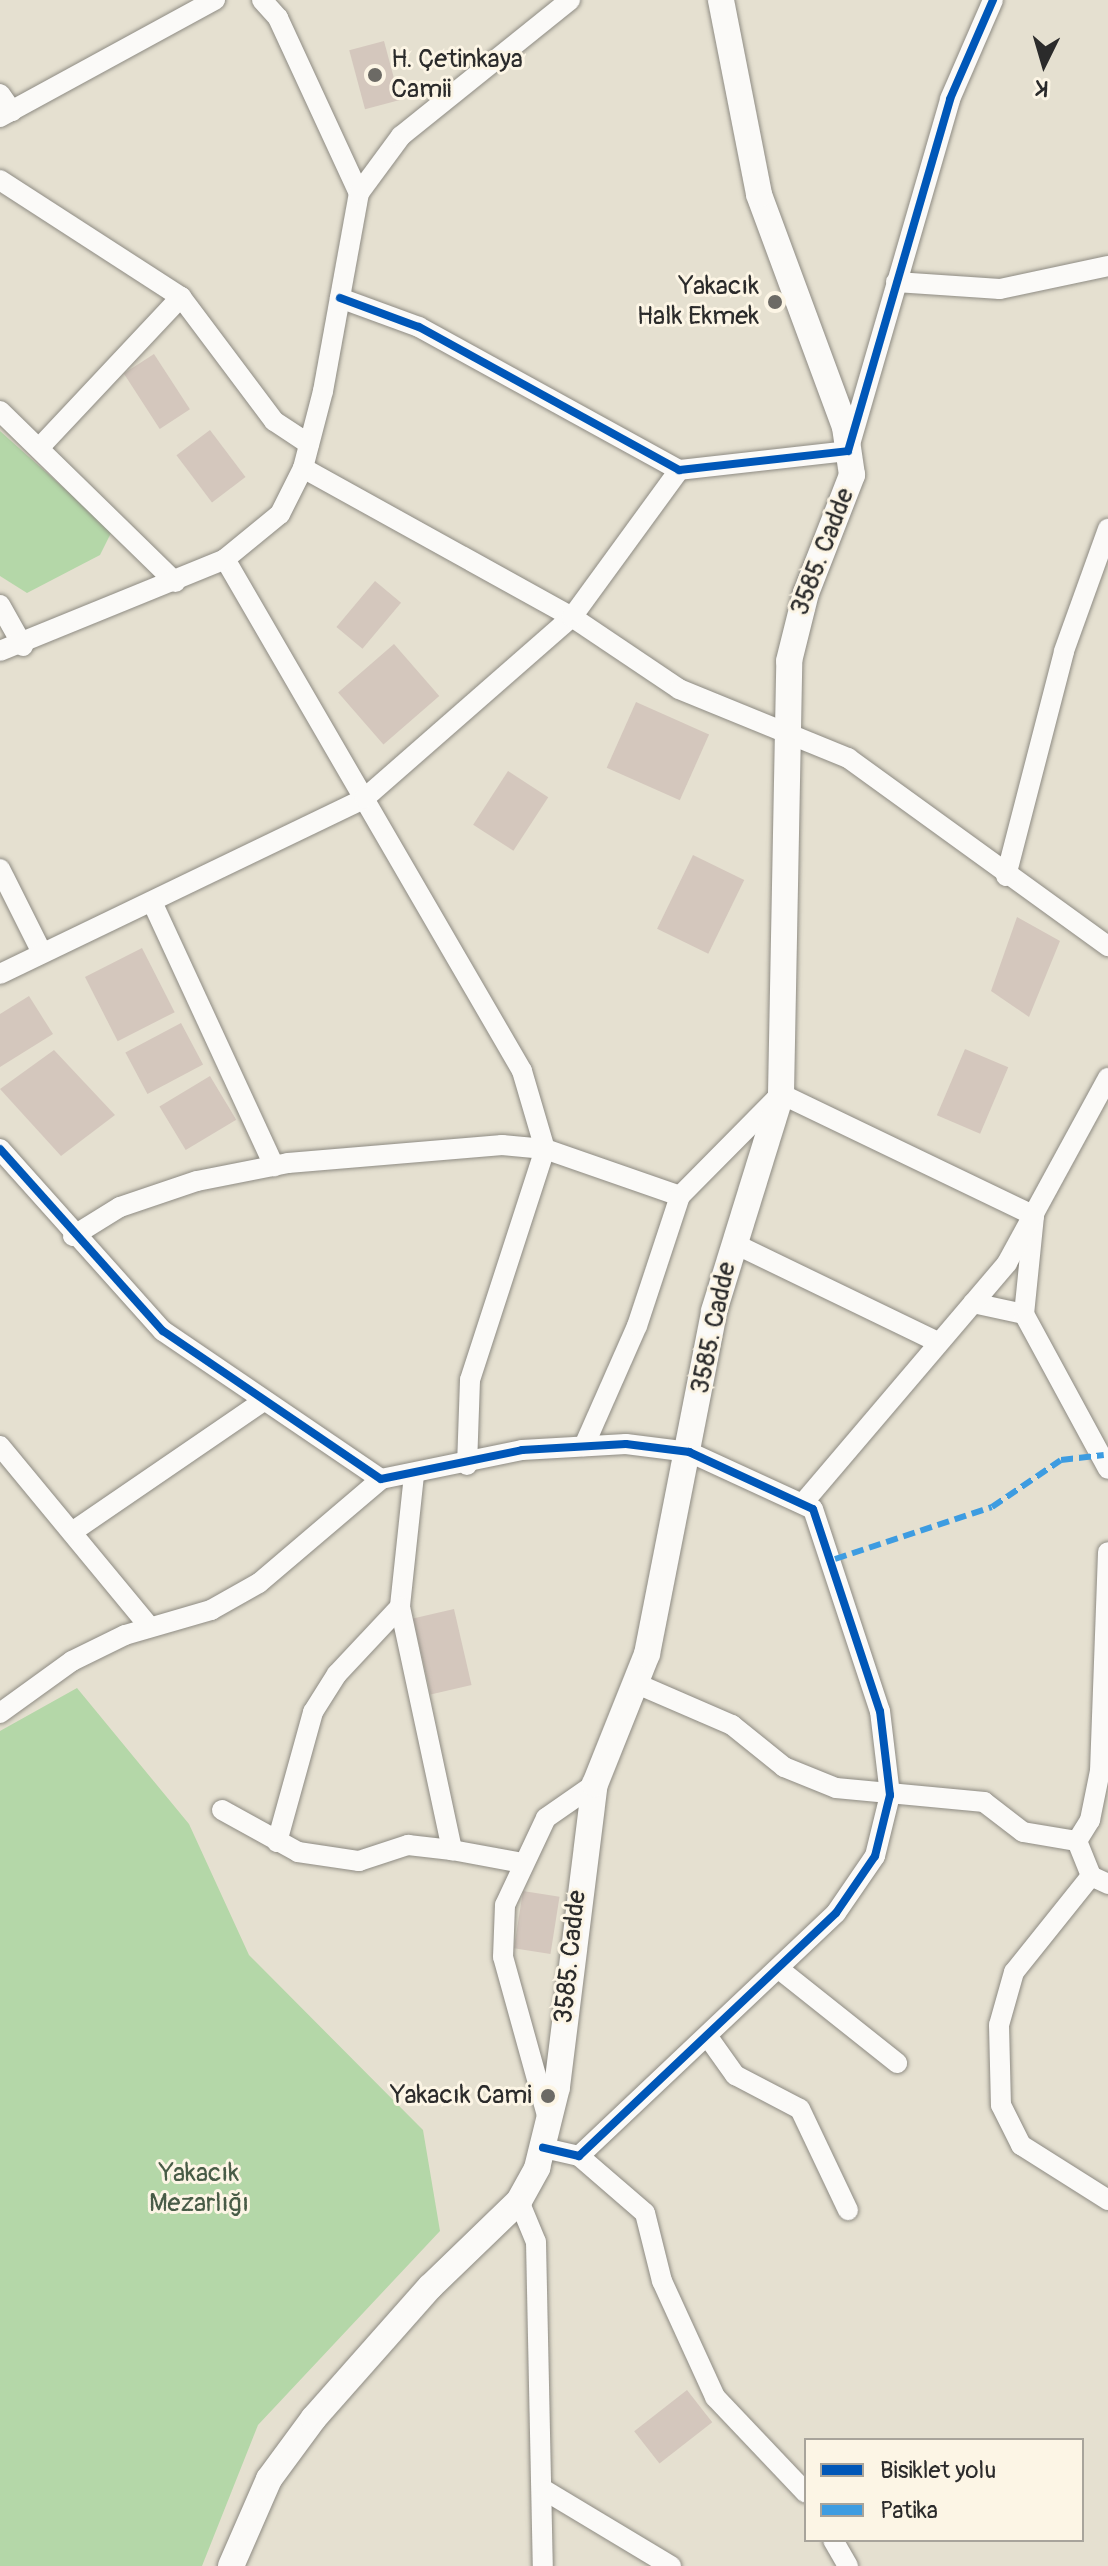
<!DOCTYPE html>
<html>
<head>
<meta charset="utf-8">
<style>
	body { margin:0 }
	#map { position:relative; width:1108px; height:2566px; overflow:hidden; background:#e5e0d0; font-family:Pangolin,sans-serif }
	div>[style] { position:absolute }
	[style*='--x'] { left:calc(var(--x)*1px); top:calc(var(--y)*1px); width:calc(var(--w)*1px); rotate:calc(var(--a)*1deg) }
	.green>* { inset:0; background:#b4d7a8 }
	.building>* { inset:0; background:#d4c7bd; transform-origin:0 0 }
	.roads { filter:drop-shadow(0 0 2px #8e8b83) drop-shadow(0 0 2px #8e8b83) }
	.minor>* { height:20px; margin:-10px; padding:0 10px; transform-origin:10px; border-radius:10px; background:#fbfaf8 }
	.major>* { height:26px; margin:-13px; padding:0 13px; transform-origin:13px; border-radius:13px; background:#fbfaf8 }
	.quiet>* { height:6px; margin-top:-3px; transform-origin:0; background:repeating-linear-gradient(90deg,#3d9ce1 0 12px,transparent 0 18px) }
	.cycleway>* { height:8px; margin:-4px; padding:0 4px; transform-origin:4px; border-radius:4px; background:#0057b8 }
	.dots>* { width:22px; height:22px; translate:-50% -50%; box-sizing:border-box; border:4px solid #fcf5e5; border-radius:50% }
	span { translate:-50% -50%; white-space:nowrap; text-align:center; line-height:1.15; -webkit-text-stroke:6px #fcf5e5; paint-order:stroke }
	.poi-label { font-size:26px; color:#2b2b2b }
	.left { translate:0 -50%; text-align:left }
	.right { translate:-100% -50%; text-align:right }
	.street-label { font-size:26px; color:#2b2b2b }
	.park-label { font-size:26px; color:#485c47 }
	.legend { position:absolute; left:804px; top:2438px; width:280px; height:104px; box-sizing:border-box; background:#fcf5e5; border:2px solid #a8a49b; margin:0; padding:10px 14px; list-style:none; font-size:24px; color:#2b2b2b }
	.legend li { display:flex; align-items:center; gap:16px; height:40px }
	.legend b { width:40px; border:2px solid #a8a49b }
	.north { position:absolute; left:1004px; top:24px; width:80px; height:80px; -webkit-text-stroke:6px #fcf5e5; paint-order:stroke; rotate:185deg; font-size:22px; font-weight:700; line-height:32px; text-align:center; color:#2b2b2b }
	.north::after { content:''; display:block; margin:auto; width:28px; height:36px; background:#2b2b2b; clip-path:polygon(50% 0,100% 100%,50% 72%,0 100%) }
</style>
</head>
<body>
<div id="map">
	<div class="green">
		<div style="clip-path:polygon(0 431px,112px 531px,100px 555px,27px 593px,0 576px)"></div>
		<div style="clip-path:polygon(77px 1688px,189px 1824px,249px 1955px,423px 2130px,440px 2231px,258px 2425px,202px 2566px,0 2566px,0 1731px)"></div>
	</div>
	<div class="building">
		<div style="left:384px;top:41px;width:61px;height:36px;rotate:75deg"></div>
		<div style="left:154px;top:354px;width:66px;height:36px;rotate:57deg"></div>
		<div style="left:210px;top:430px;width:59px;height:42px;rotate:53deg"></div>
		<div style="left:375px;top:581px;width:34px;height:60px;rotate:40deg"></div>
		<div style="left:394px;top:644px;width:69px;height:74px;rotate:49deg"></div>
		<div style="left:636px;top:702px;width:80px;height:72px;rotate:24deg"></div>
		<div style="left:508px;top:771px;width:48px;height:64px;rotate:33deg"></div>
		<div style="left:693px;top:855px;width:57px;height:82px;rotate:26deg"></div>
		<div style="clip-path:polygon(1017px 917px,1060px 941px,1029px 1017px,991px 991px)"></div>
		<div style="left:142px;top:948px;width:72px;height:64px;rotate:63deg"></div>
		<div style="clip-path:polygon(29px 996px,53px 1034px,0 1067px,0 1014px)"></div>
		<div style="left:181px;top:1023px;width:47px;height:63px;rotate:62deg"></div>
		<div style="left:965px;top:1049px;width:47px;height:72px;rotate:23deg"></div>
		<div style="clip-path:polygon(54px 1050px,115px 1115px,61px 1156px,0 1089px)"></div>
		<div style="left:210px;top:1076px;width:51px;height:59px;rotate:59deg"></div>
		<div style="left:454px;top:1609px;width:78px;height:42px;rotate:77deg"></div>
		<div style="left:523px;top:1891px;width:37px;height:58px;rotate:9deg"></div>
		<div style="left:687px;top:2390px;width:41px;height:67px;rotate:52deg"></div>
	</div>
	<div class="roads">
		<div class="minor">
			<div style="--x:262;--y:0;--w:24;--a:48"></div>
			<div style="--x:278;--y:18;--w:193;--a:65.2"></div>
			<div style="--x:0;--y:94;--w:21;--a:55"></div>
			<div style="--x:0;--y:117;--w:245;--a:-28.6"></div>
			<div style="--x:0;--y:180;--w:216;--a:32.9"></div>
			<div style="--x:181;--y:297;--w:155;--a:53.1"></div>
			<div style="--x:274;--y:421;--w:42;--a:33.3"></div>
			<div style="--x:896;--y:282;--w:104;--a:3.9"></div>
			<div style="--x:1000;--y:289;--w:110;--a:-12"></div>
			<div style="--x:340;--y:298;--w:84;--a:20.2"></div>
			<div style="--x:419;--y:327;--w:297;--a:28.8"></div>
			<div style="--x:679;--y:470;--w:170;--a:-6.4"></div>
			<div style="--x:848;--y:451;--w:366;--a:-73.8"></div>
			<div style="--x:950;--y:99;--w:108;--a:-66.5"></div>
			<div style="--x:0;--y:411;--w:245;--a:44.3"></div>
			<div style="--x:40;--y:447;--w:206;--a:-46.8"></div>
			<div style="--x:303;--y:468;--w:308;--a:29"></div>
			<div style="--x:572;--y:617;--w:129;--a:33.9"></div>
			<div style="--x:679;--y:689;--w:183;--a:22.2"></div>
			<div style="--x:848;--y:758;--w:321;--a:35.9"></div>
			<div style="--x:225;--y:559;--w:592;--a:59.88"></div>
			<div style="--x:522;--y:1071;--w:81;--a:73.6"></div>
			<div style="--x:545;--y:1149;--w:243;--a:108"></div>
			<div style="--x:470;--y:1380;--w:85;--a:92"></div>
			<div style="--x:0;--y:605;--w:47;--a:60.7"></div>
			<div style="--x:0;--y:651;--w:243;--a:-22.2"></div>
			<div style="--x:225;--y:559;--w:71;--a:-39.3"></div>
			<div style="--x:280;--y:514;--w:51;--a:-63.4"></div>
			<div style="--x:303;--y:468;--w:80;--a:-75.4"></div>
			<div style="--x:323;--y:391;--w:201;--a:-79.7"></div>
			<div style="--x:359;--y:193;--w:71;--a:-53.6"></div>
			<div style="--x:401;--y:136;--w:217;--a:-38.8"></div>
			<div style="--x:0;--y:869;--w:94;--a:63.4"></div>
			<div style="--x:1006;--y:876;--w:232;--a:-75.5"></div>
			<div style="--x:1064;--y:651;--w:130;--a:-70.2"></div>
			<div style="--x:153;--y:904;--w:289;--a:65.2"></div>
			<div style="--x:0;--y:974;--w:405;--a:-25.7"></div>
			<div style="--x:365;--y:798;--w:275;--a:-41.2"></div>
			<div style="--x:572;--y:617;--w:182;--a:-53.9"></div>
			<div style="--x:0;--y:1149;--w:244;--a:48.2"></div>
			<div style="--x:163;--y:1331;--w:263;--a:34.2"></div>
			<div style="--x:381;--y:1479;--w:144;--a:-11.6"></div>
			<div style="--x:522;--y:1450;--w:104;--a:-3.3"></div>
			<div style="--x:626;--y:1444;--w:64;--a:7.2"></div>
			<div style="--x:689;--y:1452;--w:136;--a:24.7"></div>
			<div style="--x:813;--y:1509;--w:213;--a:71.7"></div>
			<div style="--x:880;--y:1711;--w:85;--a:83.2"></div>
			<div style="--x:890;--y:1795;--w:63;--a:103.8"></div>
			<div style="--x:875;--y:1856;--w:69;--a:124.4"></div>
			<div style="--x:836;--y:1913;--w:354;--a:136.6"></div>
			<div style="--x:579;--y:2156;--w:37;--a:-167"></div>
			<div style="--x:73;--y:1236;--w:55;--a:-31.7"></div>
			<div style="--x:120;--y:1207;--w:81;--a:-18.7"></div>
			<div style="--x:197;--y:1181;--w:93;--a:-11.2"></div>
			<div style="--x:288;--y:1163;--w:215;--a:-4.8"></div>
			<div style="--x:502;--y:1145;--w:43;--a:5.3"></div>
			<div style="--x:545;--y:1149;--w:143;--a:19.2"></div>
			<div style="--x:733;--y:1243;--w:228;--a:25.8"></div>
			<div style="--x:973;--y:1303;--w:52;--a:12.2"></div>
			<div style="--x:0;--y:1446;--w:235;--a:50.4"></div>
			<div style="--x:584;--y:1446;--w:131;--a:-66.2"></div>
			<div style="--x:637;--y:1326;--w:137;--a:-71.7"></div>
			<div style="--x:680;--y:1196;--w:144;--a:-45.3"></div>
			<div style="--x:781;--y:1094;--w:281;--a:25.7"></div>
			<div style="--x:1034;--y:1216;--w:99;--a:95.8"></div>
			<div style="--x:1024;--y:1314;--w:176;--a:61.5"></div>
			<div style="--x:414;--y:1475;--w:133;--a:96.1"></div>
			<div style="--x:400;--y:1607;--w:249;--a:77.9"></div>
			<div style="--x:452;--y:1850;--w:71;--a:10.5"></div>
			<div style="--x:803;--y:1503;--w:315;--a:-49.6"></div>
			<div style="--x:1007;--y:1263;--w:211;--a:-61.4"></div>
			<div style="--x:72;--y:1532;--w:232;--a:-34.4"></div>
			<div style="--x:635;--y:1683;--w:106;--a:23.4"></div>
			<div style="--x:732;--y:1725;--w:67;--a:38.9"></div>
			<div style="--x:784;--y:1767;--w:56;--a:22"></div>
			<div style="--x:836;--y:1788;--w:149;--a:5.4"></div>
			<div style="--x:984;--y:1802;--w:49;--a:37.6"></div>
			<div style="--x:1023;--y:1832;--w:55;--a:9.5"></div>
			<div style="--x:0;--y:1713;--w:89;--a:-35.8"></div>
			<div style="--x:72;--y:1661;--w:59;--a:-26.1"></div>
			<div style="--x:125;--y:1635;--w:90;--a:-16.2"></div>
			<div style="--x:211;--y:1610;--w:55;--a:-29.4"></div>
			<div style="--x:259;--y:1583;--w:160;--a:-40.4"></div>
			<div style="--x:222;--y:1810;--w:87;--a:28.9"></div>
			<div style="--x:298;--y:1852;--w:62;--a:8.4"></div>
			<div style="--x:359;--y:1861;--w:52;--a:-18.1"></div>
			<div style="--x:408;--y:1845;--w:44;--a:6.5"></div>
			<div style="--x:1077;--y:1841;--w:25;--a:-58"></div>
			<div style="--x:1090;--y:1820;--w:50;--a:-78.5"></div>
			<div style="--x:1100;--y:1771;--w:219;--a:-87.9"></div>
			<div style="--x:1077;--y:1841;--w:38;--a:68"></div>
			<div style="--x:1091;--y:1876;--w:19;--a:25"></div>
			<div style="--x:277;--y:1842;--w:135;--a:-74.5"></div>
			<div style="--x:313;--y:1712;--w:45;--a:-57.7"></div>
			<div style="--x:337;--y:1674;--w:92;--a:-46.8"></div>
			<div style="--x:1091;--y:1876;--w:123;--a:128.7"></div>
			<div style="--x:1014;--y:1972;--w:55;--a:105.8"></div>
			<div style="--x:999;--y:2025;--w:80;--a:88.6"></div>
			<div style="--x:1001;--y:2105;--w:45;--a:63.4"></div>
			<div style="--x:1021;--y:2145;--w:103;--a:32.3"></div>
			<div style="--x:779;--y:1969;--w:151;--a:38.5"></div>
			<div style="--x:708;--y:2037;--w:47;--a:54.6"></div>
			<div style="--x:735;--y:2075;--w:73;--a:27.6"></div>
			<div style="--x:800;--y:2109;--w:112;--a:64.6"></div>
			<div style="--x:548;--y:2119;--w:168;--a:-105.5"></div>
			<div style="--x:503;--y:1957;--w:52;--a:-87.8"></div>
			<div style="--x:505;--y:1905;--w:96;--a:-64.8"></div>
			<div style="--x:546;--y:1818;--w:60;--a:-34.8"></div>
			<div style="--x:579;--y:2156;--w:87;--a:40.8"></div>
			<div style="--x:645;--y:2213;--w:70;--a:76"></div>
			<div style="--x:662;--y:2281;--w:128;--a:65.4"></div>
			<div style="--x:715;--y:2397;--w:132;--a:46.5"></div>
			<div style="--x:519;--y:2201;--w:44;--a:67.5"></div>
			<div style="--x:536;--y:2242;--w:324;--a:88.8"></div>
			<div style="--x:546;--y:2491;--w:146;--a:31"></div>
			<div style="--x:833;--y:2540;--w:30;--a:60"></div>
		</div>
		<div class="major">
			<div style="--x:231;--y:2566;--w:95;--a:-66.4"></div>
			<div style="--x:269;--y:2479;--w:76;--a:-53.6"></div>
			<div style="--x:314;--y:2418;--w:175;--a:-48.5"></div>
			<div style="--x:430;--y:2287;--w:124;--a:-44"></div>
			<div style="--x:519;--y:2201;--w:38;--a:-61"></div>
			<div style="--x:537;--y:2168;--w:83;--a:-76.1"></div>
			<div style="--x:557;--y:2087;--w:305;--a:-82.9"></div>
			<div style="--x:595;--y:1784;--w:140;--a:-68.2"></div>
			<div style="--x:647;--y:1654;--w:349;--a:-78.9"></div>
			<div style="--x:714;--y:1311;--w:227;--a:-72.8"></div>
			<div style="--x:781;--y:1094;--w:433;--a:-88.9"></div>
			<div style="--x:789;--y:661;--w:70;--a:-76"></div>
			<div style="--x:806;--y:593;--w:127;--a:-68.7"></div>
			<div style="--x:852;--y:475;--w:49;--a:-98.3"></div>
			<div style="--x:845;--y:427;--w:248;--a:-110.3"></div>
			<div style="--x:759;--y:194;--w:198;--a:-101.1"></div>
		</div>
	</div>
	<div class="quiet">
		<div style="--x:835;--y:1559;--w:165;--a:-18.3"></div>
		<div style="--x:992;--y:1507;--w:83;--a:-34.3"></div>
		<div style="--x:1061;--y:1460;--w:43;--a:-6.6"></div>
	</div>
	<div class="cycleway">
		<div style="--x:340;--y:298;--w:84;--a:20.2"></div>
		<div style="--x:419;--y:327;--w:297;--a:28.8"></div>
		<div style="--x:679;--y:470;--w:170;--a:-6.4"></div>
		<div style="--x:848;--y:451;--w:366;--a:-73.8"></div>
		<div style="--x:950;--y:99;--w:108;--a:-66.5"></div>
		<div style="--x:0;--y:1149;--w:244;--a:48.2"></div>
		<div style="--x:163;--y:1331;--w:263;--a:34.2"></div>
		<div style="--x:381;--y:1479;--w:144;--a:-11.6"></div>
		<div style="--x:522;--y:1450;--w:104;--a:-3.3"></div>
		<div style="--x:626;--y:1444;--w:64;--a:7.2"></div>
		<div style="--x:689;--y:1452;--w:136;--a:24.7"></div>
		<div style="--x:813;--y:1509;--w:213;--a:71.7"></div>
		<div style="--x:880;--y:1711;--w:85;--a:83.2"></div>
		<div style="--x:890;--y:1795;--w:63;--a:103.8"></div>
		<div style="--x:875;--y:1856;--w:69;--a:124.4"></div>
		<div style="--x:836;--y:1913;--w:354;--a:136.6"></div>
		<div style="--x:579;--y:2156;--w:37;--a:-167"></div>
	</div>
	<div class="dots">
		<div style="left:375px;top:75px;background:#6c6a65"></div>
		<div style="left:775px;top:302px;background:#6c6a65"></div>
		<div style="left:548px;top:2096px;background:#6c6a65"></div>
	</div>
	<div class="poi-label">
		<span class="left" style="left:391px;top:75px">H. Çetinkaya<br>Camii</span>
		<span class="right" style="left:759px;top:302px">Yakacık<br>Halk Ekmek</span>
		<span class="right" style="left:532px;top:2096px">Yakacık Cami</span>
	</div>
	<div class="street-label">
		<span style="left:823px;top:552px;rotate:-69deg">3585. Cadde</span>
		<span style="left:714px;top:1328px;rotate:-78deg">3585. Cadde</span>
		<span style="left:571px;top:1957px;rotate:-84deg">3585. Cadde</span>
	</div>
	<div class="park-label">
		<span style="left:199px;top:2189px">Yakacık<br>Mezarlığı</span>
	</div>
	<ul class="legend">
	<li><b style="height:10px;background:#0057b8"></b>Bisiklet yolu</li>
	<li><b style="height:10px;background:#3d9ce1"></b>Patika</li>
	</ul>
	<div class="north">K</div>
</div>
</body>
</html>
